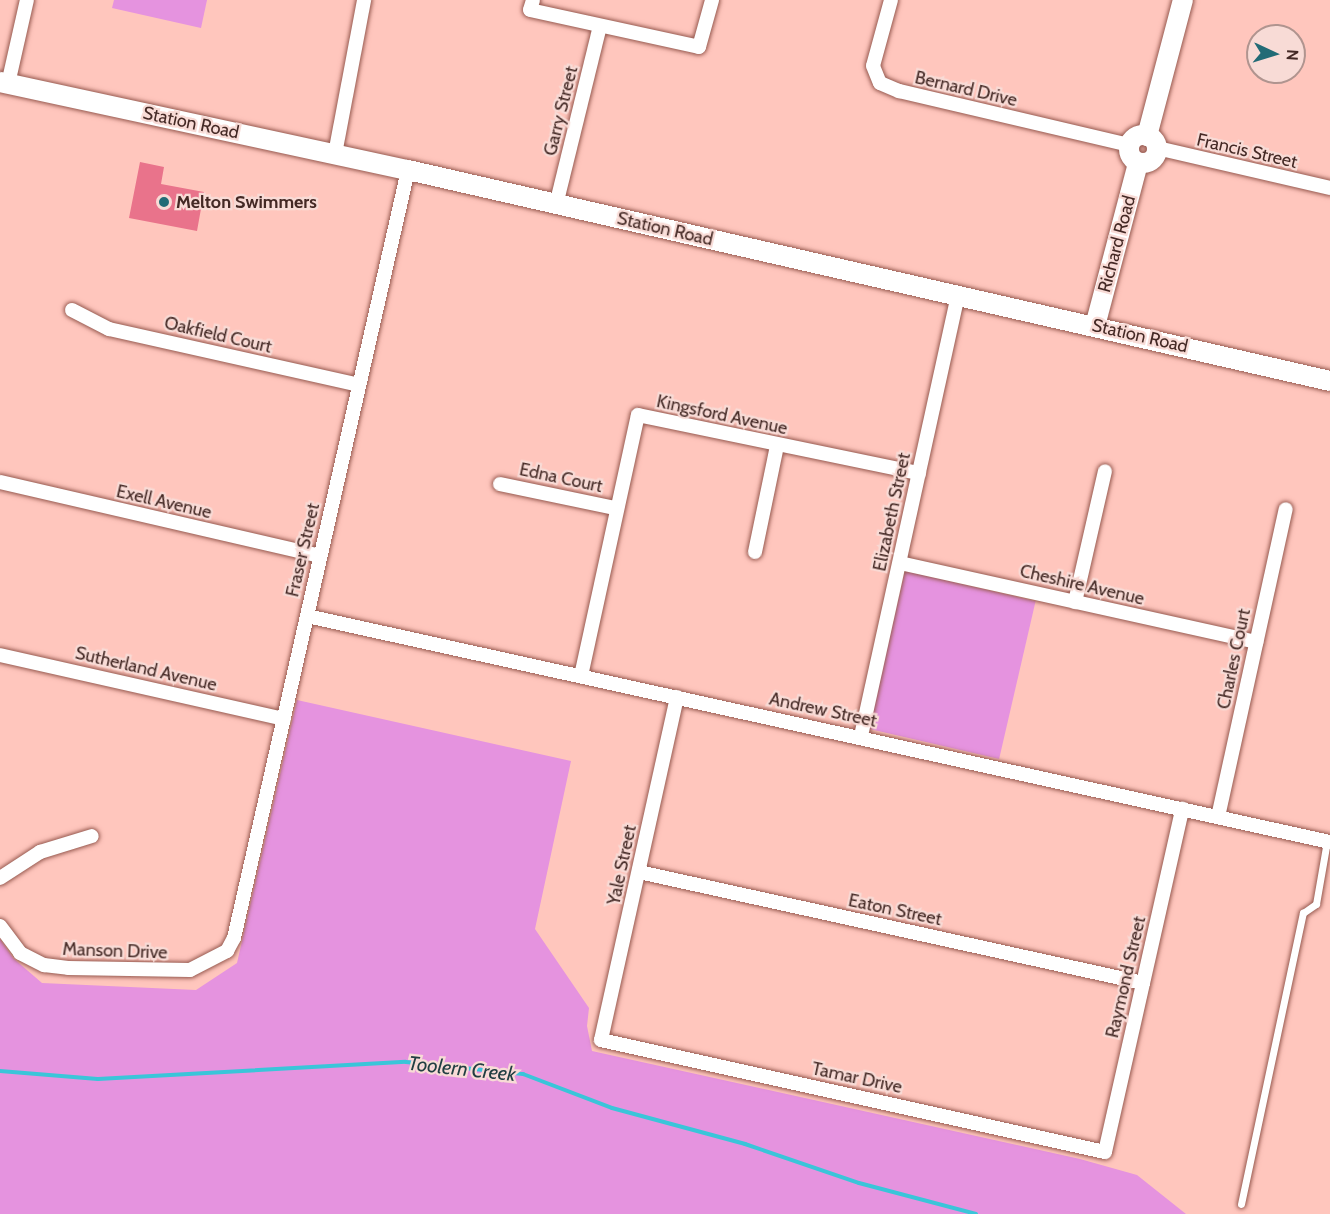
<!DOCTYPE html>
<html>
<head>
<meta charset="utf-8">
<style>
	body { margin:0 }
	#map { position:relative; width:1330px; height:1214px; overflow:hidden; background:#ffc6bd; font-family:Cabin,sans-serif }
	div>[style] { position:absolute }
	[style*='--x'] { left:calc(var(--x)*1px); top:calc(var(--y)*1px); width:calc(var(--w)*1px); rotate:calc(var(--a)*1deg) }
	.green>* { inset:0; background:#e593df; transform-origin:0 0 }
	.stream>* { height:4px; margin:-2px; padding:0 2px; transform-origin:2px; border-radius:2px; background:#3ac5d9 }
	.building>* { inset:0; background:#e9738b }
	.roads { filter:drop-shadow(0 0 2px #975a50) drop-shadow(0 0 2px #975a50) }
	.lane>* { height:7px; margin:-3.5px; padding:0 3.5px; transform-origin:3.5px; border-radius:3.5px; background:#fff }
	.street>* { height:14px; margin:-7px; padding:0 7px; transform-origin:7px; border-radius:7px; background:#fff }
	.secondary>* { height:20px; margin:-10px; padding:0 10px; transform-origin:10px; border-radius:10px; background:#fff }
	.secondary>.ring { margin:-10px; padding:0; box-sizing:content-box; background:none; border:20px solid #fff; border-radius:50% }
	.dots>* { width:16px; height:16px; translate:-50% -50%; box-sizing:border-box; border:3px solid #f8dbd6; border-radius:50% }
	span { translate:-50% -50%; white-space:nowrap; text-align:center; line-height:1.15; -webkit-text-stroke:4.5px #f8dbd6; paint-order:stroke }
	.street-label { font-size:18px; color:#442925 }
	.poi-label { font-size:18px; color:#442925; font-weight:700 }
	.left { translate:0 -50%; text-align:left }
	.water-label { font-size:20px; color:#213e42; font-style:italic }
	.north { position:absolute; left:1246px; top:24px; width:60px; height:60px; box-sizing:border-box; background:#f8dbd6; border:2px solid #b0948f; border-radius:50%; rotate:94deg; font-size:16px; font-weight:700; line-height:24px; text-align:center; color:#442925 }
	.north::after { content:''; display:block; margin:auto; width:21px; height:27px; background:#226b76; clip-path:polygon(50% 0,100% 100%,50% 72%,0 100%) }
</style>
</head>
<body>
<div id="map">
	<div class="green">
		<div style="clip-path:polygon(114px 0,207px 0,201px 28px,112px 8px)"></div>
		<div style="left:905px;top:571px;width:134px;height:162px;rotate:13deg"></div>
		<div style="clip-path:polygon(297px 700px,571px 761px,535px 929px,589px 1008px,587px 1026px,592px 1051px,1080px 1159px,1137px 1175px,1186px 1214px,0 1214px,0 939px,13px 958px,42px 983px,196px 990px,237px 963px)"></div>
	</div>
	<div class="stream">
		<div style="--x:0;--y:1071;--w:98;--a:4.7"></div>
		<div style="--x:98;--y:1079;--w:308;--a:-3.2"></div>
		<div style="--x:406;--y:1062;--w:118;--a:5.9"></div>
		<div style="--x:523;--y:1074;--w:95;--a:20.9"></div>
		<div style="--x:612;--y:1108;--w:138;--a:15.1"></div>
		<div style="--x:745;--y:1144;--w:120;--a:18.9"></div>
		<div style="--x:859;--y:1183;--w:121;--a:14.8"></div>
	</div>
	<div class="building">
		<div style="clip-path:polygon(140px 162px,164px 167px,161px 184px,204px 192px,197px 231px,129px 218px)"></div>
	</div>
	<div class="roads">
		<div class="lane">
			<div style="--x:1241;--y:1204;--w:298;--a:-78"></div>
			<div style="--x:1303;--y:913;--w:16;--a:-35"></div>
			<div style="--x:1316;--y:904;--w:64;--a:-80.1"></div>
		</div>
		<div class="street">
			<div style="--x:533;--y:0;--w:10;--a:107"></div>
			<div style="--x:530;--y:10;--w:173;--a:12.3"></div>
			<div style="--x:699;--y:47;--w:49;--a:-74.5"></div>
			<div style="--x:891;--y:0;--w:68;--a:105.3"></div>
			<div style="--x:873;--y:66;--w:18;--a:68"></div>
			<div style="--x:880;--y:83;--w:21;--a:23"></div>
			<div style="--x:899;--y:91;--w:236;--a:13.2"></div>
			<div style="--x:8;--y:84;--w:86;--a:-77.3"></div>
			<div style="--x:1157;--y:148;--w:178;--a:13"></div>
			<div style="--x:335;--y:154;--w:157;--a:-79.3"></div>
			<div style="--x:556;--y:205;--w:184;--a:-76.2"></div>
			<div style="--x:72;--y:310;--w:42;--a:27.2"></div>
			<div style="--x:109;--y:329;--w:256;--a:12.6"></div>
			<div style="--x:0;--y:482;--w:328;--a:13"></div>
			<div style="--x:500;--y:484;--w:117;--a:11.8"></div>
			<div style="--x:755;--y:552;--w:108;--a:-78.3"></div>
			<div style="--x:900;--y:563;--w:365;--a:12.5"></div>
			<div style="--x:1075;--y:602;--w:134;--a:-77.1"></div>
			<div style="--x:307;--y:616;--w:1048;--a:12.46"></div>
			<div style="--x:0;--y:655;--w:291;--a:12.7"></div>
			<div style="--x:581;--y:676;--w:267;--a:-77.7"></div>
			<div style="--x:638;--y:415;--w:287;--a:11.7"></div>
			<div style="--x:677;--y:697;--w:351;--a:102.5"></div>
			<div style="--x:601;--y:1040;--w:516;--a:12.53"></div>
			<div style="--x:1105;--y:1152;--w:352;--a:-77.3"></div>
			<div style="--x:861;--y:736;--w:451;--a:-77.6"></div>
			<div style="--x:1218;--y:817;--w:315;--a:-77.6"></div>
			<div style="--x:639;--y:872;--w:516;--a:12.42"></div>
			<div style="--x:0;--y:878;--w:48;--a:-33"></div>
			<div style="--x:40;--y:852;--w:54;--a:-17.1"></div>
			<div style="--x:0;--y:926;--w:34;--a:53"></div>
			<div style="--x:20;--y:953;--w:27;--a:27"></div>
			<div style="--x:44;--y:965;--w:24;--a:7"></div>
			<div style="--x:68;--y:968;--w:122;--a:0.9"></div>
			<div style="--x:190;--y:970;--w:42;--a:-27.2"></div>
			<div style="--x:227;--y:951;--w:15;--a:-62"></div>
			<div style="--x:234;--y:938;--w:787;--a:-77.23"></div>
		</div>
		<div class="secondary">
			<div style="--x:0;--y:82;--w:417;--a:12.2"></div>
			<div style="--x:408;--y:170;--w:946;--a:12.89"></div>
			<div class="ring" style="left:1129px;top:135px;width:8px;height:8px"></div>
			<div style="--x:1147;--y:136;--w:141;--a:-75.2"></div>
			<div style="--x:1095;--y:326;--w:169;--a:-75.2"></div>
		</div>
	</div>
	<div class="dots">
		<div style="left:164px;top:202px;background:#226b76"></div>
	</div>
	<div class="street-label">
		<span style="left:966px;top:89px;rotate:13deg">Bernard Drive</span>
		<span style="left:561px;top:111px;rotate:-76deg">Garry Street</span>
		<span style="left:191px;top:123px;rotate:12deg">Station Road</span>
		<span style="left:1247px;top:151px;rotate:13deg">Francis Street</span>
		<span style="left:665px;top:229px;rotate:13deg">Station Road</span>
		<span style="left:1117px;top:244px;rotate:-75deg">Richard Road</span>
		<span style="left:218px;top:335px;rotate:13deg">Oakfield Court</span>
		<span style="left:1140px;top:336px;rotate:13deg">Station Road</span>
		<span style="left:722px;top:415px;rotate:12deg">Kingsford Avenue</span>
		<span style="left:561px;top:478px;rotate:12deg">Edna Court</span>
		<span style="left:164px;top:502px;rotate:13deg">Exell Avenue</span>
		<span style="left:892px;top:512px;rotate:-78deg">Elizabeth Street</span>
		<span style="left:303px;top:550px;rotate:-77deg">Fraser Street</span>
		<span style="left:1082px;top:585px;rotate:13deg">Cheshire Avenue</span>
		<span style="left:1234px;top:659px;rotate:-78deg">Charles Court</span>
		<span style="left:146px;top:669px;rotate:13deg">Sutherland Avenue</span>
		<span style="left:823px;top:710px;rotate:12deg">Andrew Street</span>
		<span style="left:622px;top:865px;rotate:-78deg">Yale Street</span>
		<span style="left:895px;top:910px;rotate:12deg">Eaton Street</span>
		<span style="left:115px;top:951px;rotate:2deg">Manson Drive</span>
		<span style="left:1126px;top:977px;rotate:-77deg">Raymond Street</span>
		<span style="left:857px;top:1078px;rotate:12deg">Tamar Drive</span>
	</div>
	<div class="poi-label">
		<span class="left" style="left:176px;top:202px">Melton Swimmers</span>
	</div>
	<div class="water-label">
		<span style="left:462px;top:1069px;rotate:6deg">Toolern Creek</span>
	</div>
	<div class="north">N</div>
</div>
</body>
</html>
